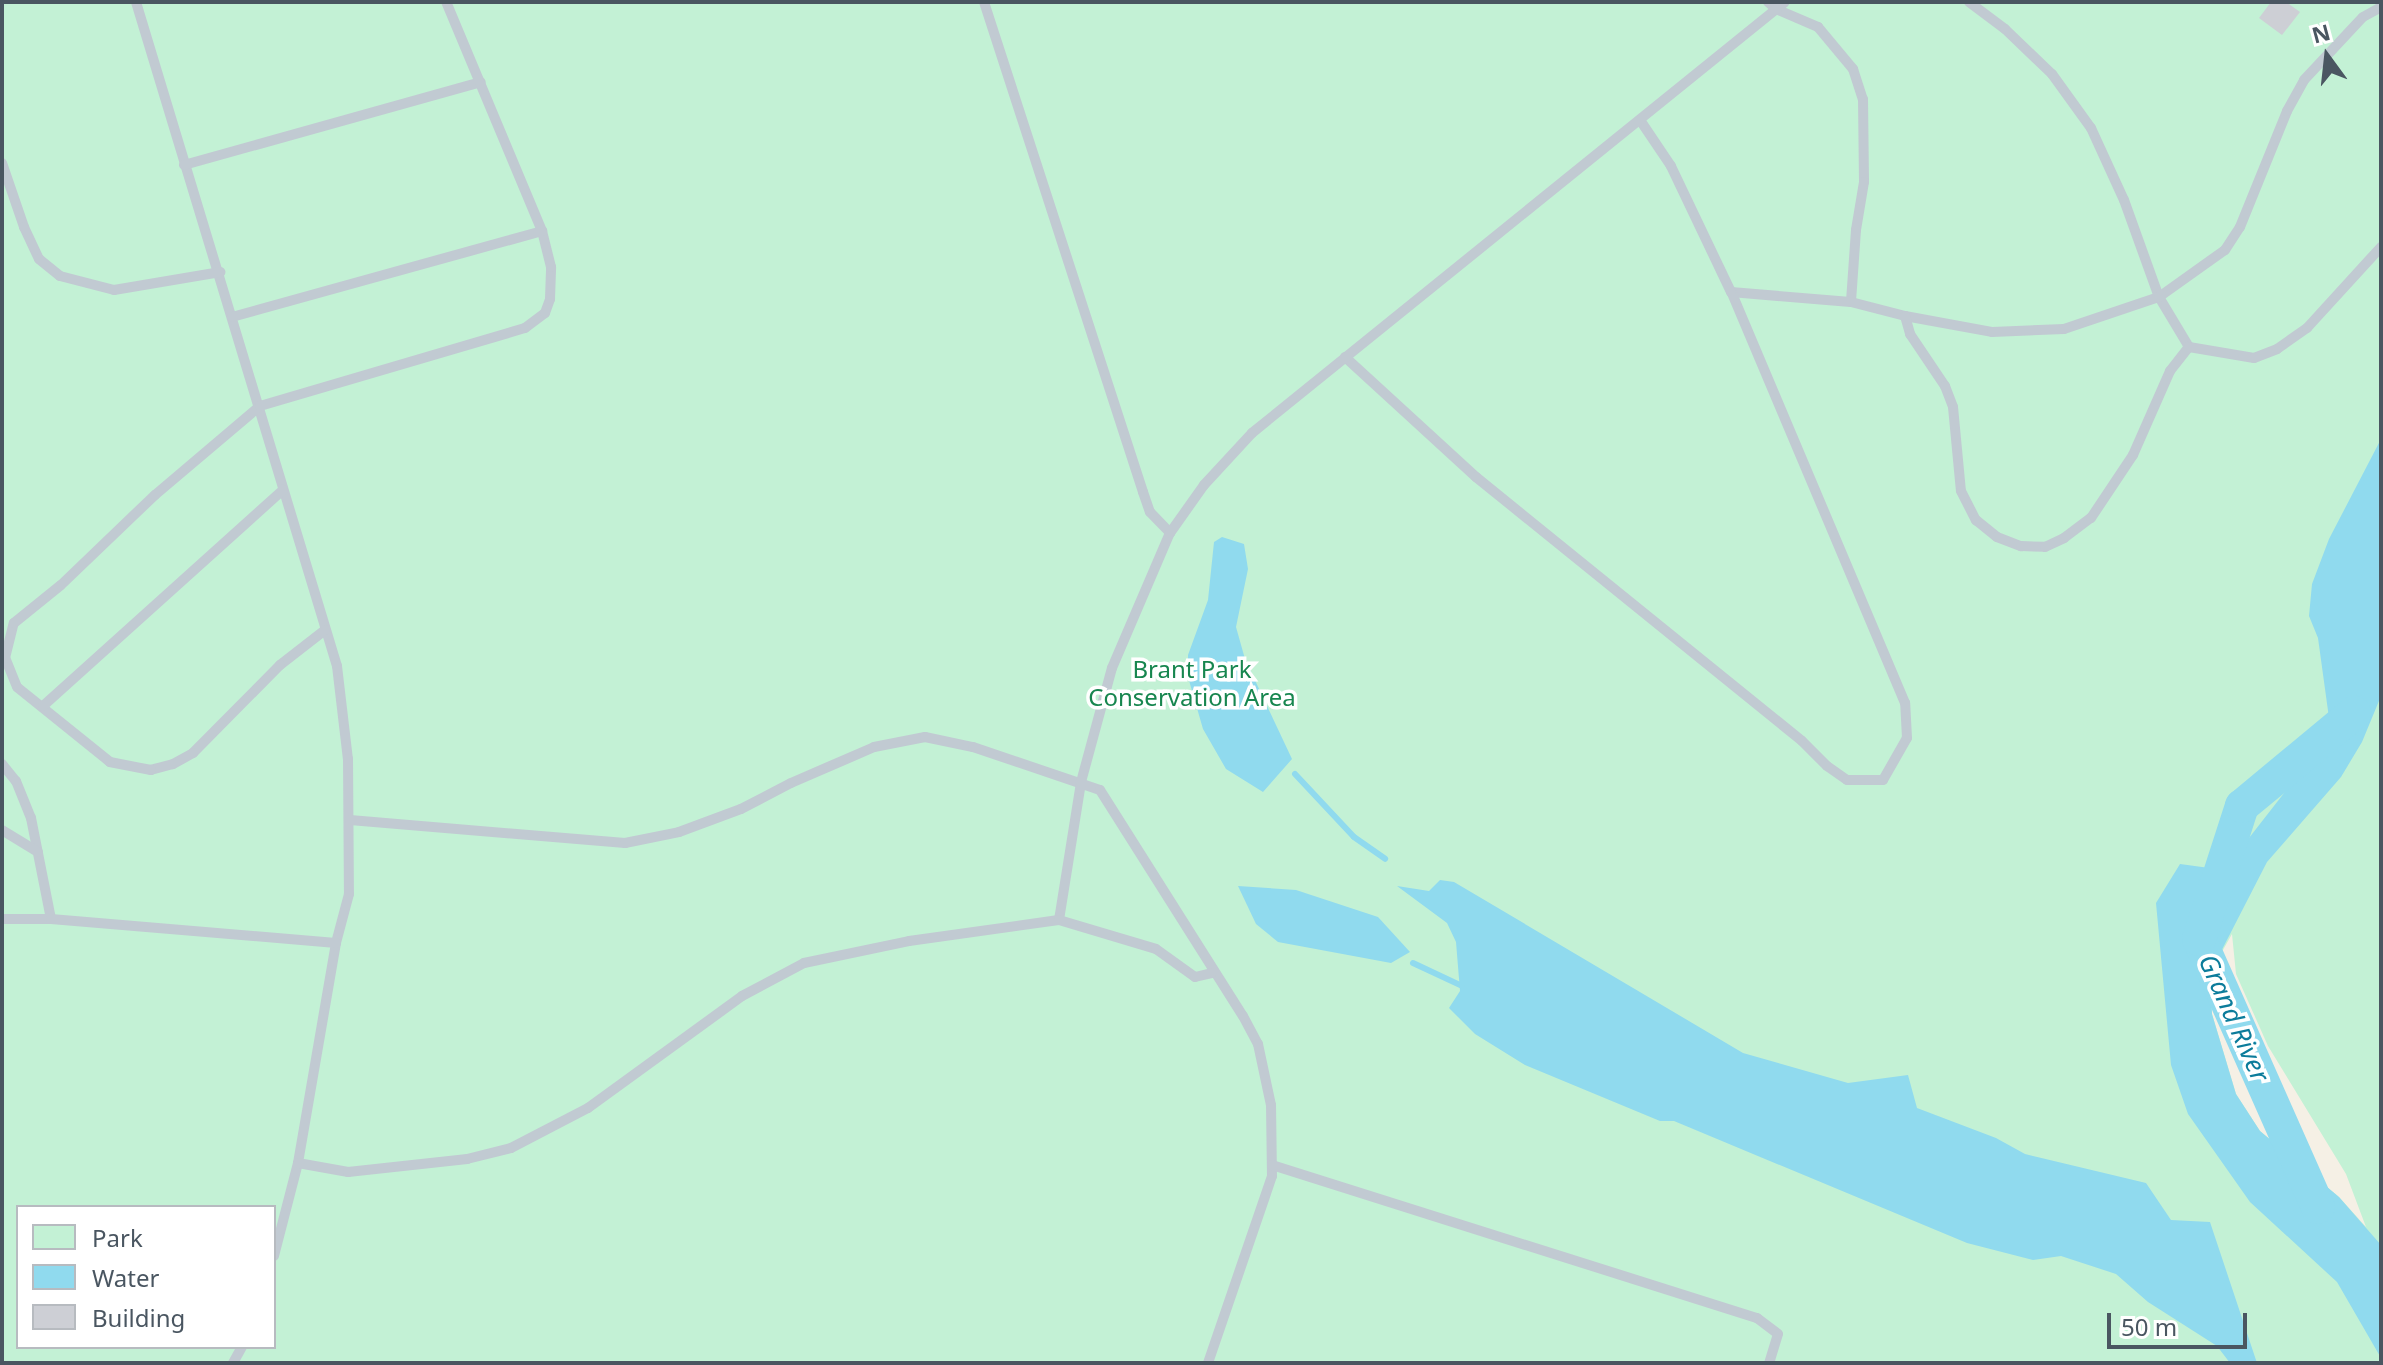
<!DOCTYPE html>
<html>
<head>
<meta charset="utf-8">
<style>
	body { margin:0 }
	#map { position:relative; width:2383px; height:1365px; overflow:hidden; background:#f5f3f3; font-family:"Noto Sans",sans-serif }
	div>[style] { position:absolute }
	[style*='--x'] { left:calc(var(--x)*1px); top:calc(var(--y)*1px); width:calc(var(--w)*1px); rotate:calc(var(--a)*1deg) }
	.green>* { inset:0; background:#c3f1d5 }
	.sand>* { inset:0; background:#f5f0e5 }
	.water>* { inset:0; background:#90daee }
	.stream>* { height:6px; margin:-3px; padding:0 3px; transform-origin:3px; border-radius:3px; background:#90daee }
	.river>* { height:34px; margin:-17px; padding:0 17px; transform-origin:17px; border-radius:17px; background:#90daee }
	.building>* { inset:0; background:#cdcfd5 }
	.lane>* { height:10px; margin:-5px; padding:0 5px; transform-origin:5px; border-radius:5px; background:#c1cad2 }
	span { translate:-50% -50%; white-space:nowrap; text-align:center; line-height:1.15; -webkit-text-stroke:7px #fff; paint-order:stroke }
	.park-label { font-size:24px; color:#17864f }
	.water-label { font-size:26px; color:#0c7c9b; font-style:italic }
	.frame { position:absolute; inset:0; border:4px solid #4a5661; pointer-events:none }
	.legend { position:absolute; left:16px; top:1205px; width:260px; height:144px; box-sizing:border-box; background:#fff; border:2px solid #b7bbc0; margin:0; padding:10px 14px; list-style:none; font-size:24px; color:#4a5661 }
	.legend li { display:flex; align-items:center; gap:16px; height:40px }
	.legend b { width:40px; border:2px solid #b7bbc0 }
	.north { position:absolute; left:2287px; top:16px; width:80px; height:80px; -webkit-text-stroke:6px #fff; paint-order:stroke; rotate:345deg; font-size:22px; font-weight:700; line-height:32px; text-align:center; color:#4a5661 }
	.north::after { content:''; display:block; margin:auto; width:28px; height:36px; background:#4a5661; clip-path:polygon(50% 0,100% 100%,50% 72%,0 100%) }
	.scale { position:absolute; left:2107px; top:1313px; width:140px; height:36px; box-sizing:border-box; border:4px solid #4a5661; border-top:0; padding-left:10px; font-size:24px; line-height:28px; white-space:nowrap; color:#4a5661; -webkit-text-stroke:6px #fff; paint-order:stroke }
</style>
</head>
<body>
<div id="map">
	<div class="green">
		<div style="clip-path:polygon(evenodd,2px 2px,2381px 2px,2381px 1363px,2px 1363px,2px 2px,18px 1207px,274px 1207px,274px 1347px,18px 1347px,18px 1207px)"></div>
	</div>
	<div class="sand">
		<div style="clip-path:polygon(2232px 934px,2236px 974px,2268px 1046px,2346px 1174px,2366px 1227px,2339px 1197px,2260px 1131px,2236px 1094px,2212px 1014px,2210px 973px)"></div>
	</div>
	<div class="water">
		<div style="clip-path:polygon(2381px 439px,2381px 696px,2362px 742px,2341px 777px,2267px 862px,2210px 973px,2212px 1014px,2236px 1094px,2260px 1131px,2339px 1197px,2381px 1245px,2381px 1358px,2337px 1282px,2250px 1202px,2188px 1114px,2171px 1065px,2156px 903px,2180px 864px,2224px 870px,2317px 751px,2329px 718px,2318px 638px,2309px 616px,2312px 584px,2329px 539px)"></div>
		<div style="clip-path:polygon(1222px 537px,1244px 544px,1248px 569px,1236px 627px,1245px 659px,1292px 759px,1263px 792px,1226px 769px,1203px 729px,1188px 677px,1188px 655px,1208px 600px,1214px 542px)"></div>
		<div style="clip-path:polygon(1440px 880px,1454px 882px,1743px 1053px,1848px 1083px,1908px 1075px,1917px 1108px,1996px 1138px,2025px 1154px,2146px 1183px,2171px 1220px,2210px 1222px,2257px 1363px,2230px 1363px,2217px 1346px,2148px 1302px,2116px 1274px,2061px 1256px,2033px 1260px,1967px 1243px,1674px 1121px,1660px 1121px,1525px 1065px,1475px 1034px,1449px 1008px,1460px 991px,1456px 942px,1447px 923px,1397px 886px,1429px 891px)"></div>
		<div style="clip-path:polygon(1238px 886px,1296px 890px,1378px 917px,1410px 952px,1391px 963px,1278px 942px,1256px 924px)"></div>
	</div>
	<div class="stream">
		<div style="--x:1295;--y:774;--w:86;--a:46.9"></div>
		<div style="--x:1354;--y:837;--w:38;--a:35"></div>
		<div style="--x:1413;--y:963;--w:54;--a:25.1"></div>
	</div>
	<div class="river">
		<div style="--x:2318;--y:1207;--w:293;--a:-113.9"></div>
		<div style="--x:2199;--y:939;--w:140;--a:-72.1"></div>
		<div style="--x:2242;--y:806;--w:146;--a:-39.7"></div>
	</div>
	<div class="building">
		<div style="clip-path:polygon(2271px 2px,2286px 2px,2300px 12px,2282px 35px,2259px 18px)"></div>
	</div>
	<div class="lane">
		<div style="--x:136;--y:2;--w:694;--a:73.16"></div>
		<div style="--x:337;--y:666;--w:94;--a:83.3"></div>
		<div style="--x:348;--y:759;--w:135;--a:89.6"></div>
		<div style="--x:349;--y:894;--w:51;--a:104.9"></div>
		<div style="--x:336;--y:943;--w:223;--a:99.8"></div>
		<div style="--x:298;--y:1163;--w:96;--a:104.5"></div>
		<div style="--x:984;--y:2;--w:515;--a:72.02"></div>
		<div style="--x:1143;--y:492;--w:21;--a:71"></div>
		<div style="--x:1150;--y:512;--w:29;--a:46"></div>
		<div style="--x:1768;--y:2;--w:11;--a:41"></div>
		<div style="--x:1776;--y:9;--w:46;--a:23.2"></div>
		<div style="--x:1818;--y:27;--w:55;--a:50.2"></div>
		<div style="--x:1853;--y:69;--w:32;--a:72"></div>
		<div style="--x:1863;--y:99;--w:83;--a:89.3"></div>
		<div style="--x:1864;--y:182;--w:49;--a:99.5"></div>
		<div style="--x:1856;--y:230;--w:72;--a:94"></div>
		<div style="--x:1969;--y:2;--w:45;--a:36.9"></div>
		<div style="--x:2005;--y:29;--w:65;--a:43.8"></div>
		<div style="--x:2052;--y:74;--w:67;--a:54.2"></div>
		<div style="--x:2091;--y:128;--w:79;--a:65.4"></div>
		<div style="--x:2124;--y:200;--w:103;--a:70.2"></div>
		<div style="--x:2159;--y:297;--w:58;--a:59"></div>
		<div style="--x:2;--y:163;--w:68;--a:71"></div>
		<div style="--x:24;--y:227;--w:35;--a:65"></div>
		<div style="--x:39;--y:259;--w:27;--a:39"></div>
		<div style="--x:60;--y:276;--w:56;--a:14.5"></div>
		<div style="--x:114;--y:290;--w:108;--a:-9.6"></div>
		<div style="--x:184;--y:165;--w:308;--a:-15.6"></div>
		<div style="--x:1731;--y:292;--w:120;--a:4.8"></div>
		<div style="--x:1851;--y:302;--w:56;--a:14.5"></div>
		<div style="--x:1905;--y:316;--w:88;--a:10.4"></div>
		<div style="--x:1992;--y:332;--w:72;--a:-2.4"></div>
		<div style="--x:2064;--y:329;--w:100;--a:-18.6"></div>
		<div style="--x:2159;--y:297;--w:81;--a:-35.5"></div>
		<div style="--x:2225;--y:250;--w:27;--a:-57"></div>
		<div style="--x:2240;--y:227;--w:125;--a:-67.9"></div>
		<div style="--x:2287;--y:111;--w:35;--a:-61"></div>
		<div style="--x:2304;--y:80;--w:86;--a:-46.9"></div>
		<div style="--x:2363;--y:17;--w:21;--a:-29"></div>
		<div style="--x:1905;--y:316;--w:19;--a:74"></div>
		<div style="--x:1910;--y:334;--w:63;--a:56.1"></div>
		<div style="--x:1945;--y:386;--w:22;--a:69"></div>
		<div style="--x:1953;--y:407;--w:84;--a:84.6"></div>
		<div style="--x:1961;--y:491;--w:33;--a:63"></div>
		<div style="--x:1976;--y:520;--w:27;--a:39"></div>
		<div style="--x:1997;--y:537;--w:26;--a:21"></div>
		<div style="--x:2021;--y:546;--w:24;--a:2"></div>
		<div style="--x:2045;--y:547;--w:21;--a:-25"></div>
		<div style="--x:2064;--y:538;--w:34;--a:-37"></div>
		<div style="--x:2091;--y:518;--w:76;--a:-56.3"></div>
		<div style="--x:2133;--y:455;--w:92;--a:-66.2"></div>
		<div style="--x:2170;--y:371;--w:31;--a:-52"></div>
		<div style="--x:232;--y:317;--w:322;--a:-15.5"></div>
		<div style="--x:2189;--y:347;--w:66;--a:9.6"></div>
		<div style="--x:2254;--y:358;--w:25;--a:-21"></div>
		<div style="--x:2277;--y:349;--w:37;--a:-35"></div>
		<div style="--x:2307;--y:328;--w:110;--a:-47.6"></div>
		<div style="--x:1345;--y:357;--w:178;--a:42.5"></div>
		<div style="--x:1476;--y:477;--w:419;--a:39"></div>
		<div style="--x:1802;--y:741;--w:35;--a:45"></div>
		<div style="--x:1827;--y:766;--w:24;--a:35"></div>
		<div style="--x:1847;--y:780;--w:36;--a:0"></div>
		<div style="--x:1883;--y:780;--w:48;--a:-60.3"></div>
		<div style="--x:1907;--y:738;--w:35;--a:-93"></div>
		<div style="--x:1905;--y:703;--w:446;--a:-112.9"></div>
		<div style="--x:1731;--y:292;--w:140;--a:-115.5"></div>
		<div style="--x:1671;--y:166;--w:55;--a:-124"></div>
		<div style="--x:325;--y:630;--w:57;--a:142.1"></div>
		<div style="--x:280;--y:665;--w:124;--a:134.7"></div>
		<div style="--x:193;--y:753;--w:23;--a:151"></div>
		<div style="--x:173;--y:764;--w:23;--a:165"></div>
		<div style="--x:151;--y:770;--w:42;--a:-169"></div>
		<div style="--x:110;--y:762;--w:119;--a:-141.1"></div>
		<div style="--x:17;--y:687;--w:31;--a:-112"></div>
		<div style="--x:5;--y:658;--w:36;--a:-76"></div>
		<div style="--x:14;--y:623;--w:60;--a:-39"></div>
		<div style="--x:61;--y:585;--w:130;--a:-43.8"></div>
		<div style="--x:155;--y:495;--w:138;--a:-40.3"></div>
		<div style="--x:260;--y:406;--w:276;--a:-16.4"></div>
		<div style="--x:525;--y:328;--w:25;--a:-37"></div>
		<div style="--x:545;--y:313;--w:15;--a:-70"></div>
		<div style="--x:550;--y:299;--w:32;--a:-88"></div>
		<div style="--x:551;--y:267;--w:37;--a:-104"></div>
		<div style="--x:542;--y:231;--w:248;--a:-112.7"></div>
		<div style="--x:43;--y:706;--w:323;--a:-42"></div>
		<div style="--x:2;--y:764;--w:22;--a:51"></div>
		<div style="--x:16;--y:781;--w:40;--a:68"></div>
		<div style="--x:31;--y:818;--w:103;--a:78.8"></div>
		<div style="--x:350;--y:820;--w:276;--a:4.8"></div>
		<div style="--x:625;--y:843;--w:55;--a:-11.5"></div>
		<div style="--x:679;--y:832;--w:66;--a:-20.4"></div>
		<div style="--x:741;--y:809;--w:56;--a:-27.5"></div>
		<div style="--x:791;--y:783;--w:90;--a:-23.4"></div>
		<div style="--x:874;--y:747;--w:52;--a:-11.1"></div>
		<div style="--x:925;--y:737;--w:49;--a:11.8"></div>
		<div style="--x:973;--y:747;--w:134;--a:18.7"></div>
		<div style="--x:1100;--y:790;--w:267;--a:57.7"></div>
		<div style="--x:1243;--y:1016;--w:32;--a:62"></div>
		<div style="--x:1258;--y:1044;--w:62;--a:78"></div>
		<div style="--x:1271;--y:1105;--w:71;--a:89.2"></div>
		<div style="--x:1272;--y:1176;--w:198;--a:108.9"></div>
		<div style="--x:2;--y:830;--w:42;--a:31.4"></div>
		<div style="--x:2;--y:919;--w:49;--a:0"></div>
		<div style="--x:51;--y:919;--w:286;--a:4.8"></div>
		<div style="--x:1059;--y:920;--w:140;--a:-80.9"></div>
		<div style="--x:1081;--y:782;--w:118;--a:-74.8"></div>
		<div style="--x:1112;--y:668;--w:147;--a:-66.8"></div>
		<div style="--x:1170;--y:533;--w:59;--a:-54.7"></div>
		<div style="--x:1204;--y:485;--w:71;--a:-47.3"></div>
		<div style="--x:1252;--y:433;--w:685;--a:-38.96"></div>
		<div style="--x:298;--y:1163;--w:51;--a:10.2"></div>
		<div style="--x:348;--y:1172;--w:120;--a:-6.2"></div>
		<div style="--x:467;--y:1159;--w:45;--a:-14"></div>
		<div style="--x:511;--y:1148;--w:87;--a:-27.5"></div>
		<div style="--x:588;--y:1108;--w:190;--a:-36"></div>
		<div style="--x:742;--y:996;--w:70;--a:-28"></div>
		<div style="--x:804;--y:963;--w:107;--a:-11.8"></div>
		<div style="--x:909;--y:941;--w:151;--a:-8"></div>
		<div style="--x:1059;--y:920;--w:101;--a:16.6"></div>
		<div style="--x:1156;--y:949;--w:48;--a:35.7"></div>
		<div style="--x:1195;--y:977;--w:17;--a:-13"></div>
		<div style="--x:1272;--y:1165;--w:509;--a:17.51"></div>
		<div style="--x:1757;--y:1318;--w:26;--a:37"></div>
		<div style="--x:1778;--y:1334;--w:30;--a:107"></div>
		<div style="--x:233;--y:1363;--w:18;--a:-61"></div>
	</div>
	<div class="park-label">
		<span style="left:1192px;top:683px">Brant Park<br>Conservation Area</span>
	</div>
	<div class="water-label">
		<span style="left:2234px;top:1018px;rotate:66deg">Grand River</span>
	</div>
	<div class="frame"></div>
	<ul class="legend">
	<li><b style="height:22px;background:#c3f1d5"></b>Park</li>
	<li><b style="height:22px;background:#90daee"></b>Water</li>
	<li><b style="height:22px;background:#cdcfd5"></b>Building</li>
	</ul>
	<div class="north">N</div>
	<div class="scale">50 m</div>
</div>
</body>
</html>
